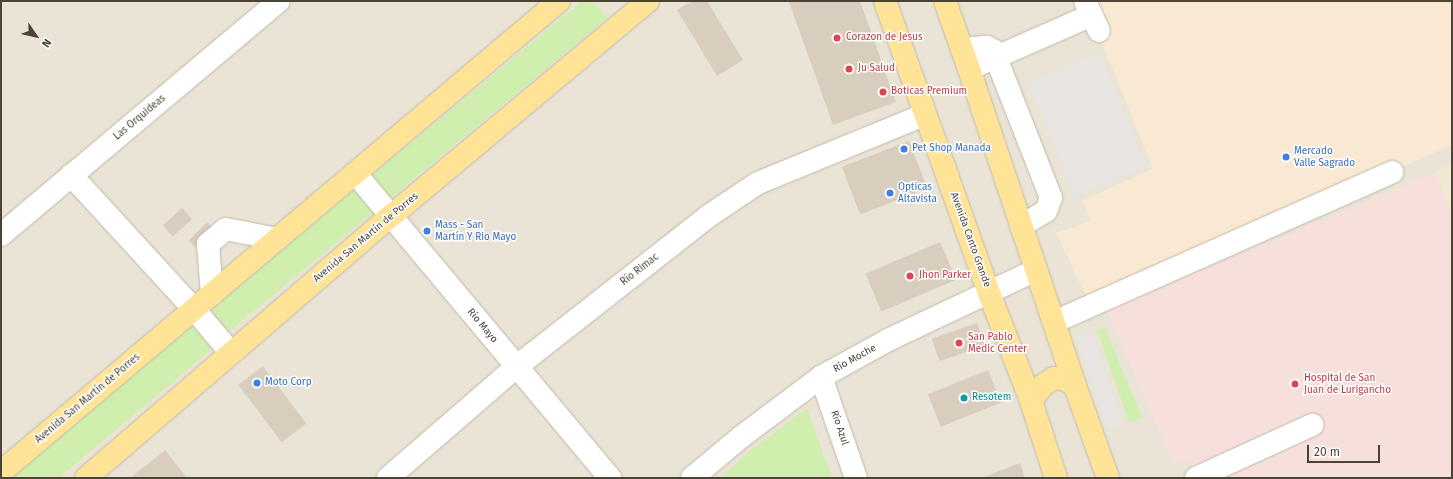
<!DOCTYPE html>
<html>
<head>
<meta charset="utf-8">
<style>
	body { margin:0 }
	#map { position:relative; width:1453px; height:479px; overflow:hidden; background:#f6f2e9; font-family:"Fira Sans",sans-serif }
	div>[style] { position:absolute }
	[style*='--x'] { left:calc(var(--x)*1px); top:calc(var(--y)*1px); width:calc(var(--w)*1px); rotate:calc(var(--a)*1deg) }
	.residential>* { inset:0; background:#eae4d6; transform-origin:0 0 }
	.commercial>* { inset:0; background:#f9e9d2 }
	.education>* { inset:0; background:#f0e8d1 }
	.medical>* { inset:0; background:#f7e0db }
	.green>* { inset:0; background:#d0eeae }
	.parking>* { inset:0; background:#e7e4e1; transform-origin:0 0 }
	.building>* { inset:0; background:#d9cebd; transform-origin:0 0 }
	.roads { filter:drop-shadow(0 0 1px #c2baaa) drop-shadow(0 0 1px #c2baaa) }
	.minor>* { height:22px; margin:-11px; padding:0 11px; transform-origin:11px; border-radius:11px; background:#fff }
	.major>* { height:22px; margin:-11px; padding:0 11px; transform-origin:11px; border-radius:11px; background:#ffe498 }
	.dots>* { width:11px; height:11px; translate:-50% -50%; box-sizing:border-box; border:2px solid #fff; border-radius:50% }
	span { translate:-50% -50%; white-space:nowrap; text-align:center; line-height:1.15; -webkit-text-stroke:3px #fff; paint-order:stroke }
	.health-label { font-size:10px; color:#be3a42 }
	.left { translate:0 -50%; text-align:left }
	.street-label { font-size:10px; color:#4a4336 }
	.shop-label { font-size:10px; color:#366cbe }
	.culture-label { font-size:10px; color:#0d838f }
	.frame { position:absolute; inset:0; border:2px solid #4a4336; pointer-events:none }
	.north { position:absolute; left:16px; top:16px; width:40px; height:40px; -webkit-text-stroke:3px #fff; paint-order:stroke; rotate:124deg; font-size:11px; font-weight:700; line-height:16px; text-align:center; color:#4a4336 }
	.north::after { content:''; display:block; margin:auto; width:14px; height:18px; background:#4a4336; clip-path:polygon(50% 0,100% 100%,50% 72%,0 100%) }
	.scale { position:absolute; left:1307px; top:445px; width:73px; height:18px; box-sizing:border-box; border:2px solid #4a4336; border-top:0; padding-left:5px; font-size:12px; line-height:14px; white-space:nowrap; color:#4a4336; -webkit-text-stroke:3px #fff; paint-order:stroke }
</style>
</head>
<body>
<div id="map">
	<div class="residential">
		<div style="left:1px;top:1px;width:1451px;height:477px"></div>
	</div>
	<div class="commercial">
		<div style="clip-path:polygon(1085px 1px,1452px 1px,1452px 145px,1089px 302px,1056px 233px,1091px 221px,1083px 200px,1153px 169px)"></div>
	</div>
	<div class="education">
		<div style="clip-path:polygon(1452px 164px,1452px 213px,1435px 172px)"></div>
	</div>
	<div class="medical">
		<div style="clip-path:polygon(1435px 172px,1452px 213px,1452px 478px,1199px 478px,1189px 460px,1178px 463px,1171px 458px,1107px 311px)"></div>
	</div>
	<div class="green">
		<div style="clip-path:polygon(582px 1px,593px 1px,607px 18px,230px 331px,221px 327px,213px 315px,214px 306px)"></div>
		<div style="clip-path:polygon(187px 326px,203px 332px,212px 349px,59px 478px,9px 478px)"></div>
		<div style="clip-path:polygon(1105px 328px,1142px 418px,1129px 422px,1097px 330px)"></div>
		<div style="clip-path:polygon(807px 408px,832px 478px,720px 478px,749px 452px)"></div>
	</div>
	<div class="parking">
		<div style="left:1099px;top:53px;width:123px;height:77px;rotate:67deg"></div>
		<div style="left:1091px;top:331px;width:99px;height:16px;rotate:71deg"></div>
	</div>
	<div class="building">
		<div style="clip-path:polygon(692px 1px,707px 1px,743px 60px,717px 76px,677px 10px)"></div>
		<div style="clip-path:polygon(792px 1px,860px 1px,896px 102px,833px 125px,789px 2px)"></div>
		<div style="left:909px;top:141px;width:51px;height:72px;rotate:69deg"></div>
		<div style="left:182px;top:208px;width:15px;height:26px;rotate:48deg"></div>
		<div style="left:207px;top:222px;width:14px;height:26px;rotate:45deg"></div>
		<div style="left:940px;top:242px;width:41px;height:81px;rotate:67deg"></div>
		<div style="left:977px;top:323px;width:24px;height:48px;rotate:71deg"></div>
		<div style="left:263px;top:366px;width:72px;height:31px;rotate:53deg"></div>
		<div style="left:988px;top:370px;width:35px;height:65px;rotate:68deg"></div>
		<div style="clip-path:polygon(165px 450px,187px 478px,130px 478px)"></div>
		<div style="clip-path:polygon(1020px 463px,1025px 478px,981px 478px)"></div>
	</div>
	<div class="roads">
		<div class="minor">
			<div style="--x:1085;--y:1;--w:33;--a:65"></div>
			<div style="--x:962;--y:49;--w:25;--a:-5"></div>
			<div style="--x:987;--y:47;--w:7;--a:27"></div>
			<div style="--x:993;--y:50;--w:159;--a:68.6"></div>
			<div style="--x:1051;--y:198;--w:14;--a:111"></div>
			<div style="--x:1046;--y:211;--w:29;--a:149"></div>
			<div style="--x:969;--y:69;--w:134;--a:-23.7"></div>
			<div style="--x:355;--y:173;--w:398;--a:50.1"></div>
			<div style="--x:71;--y:175;--w:182;--a:47.5"></div>
			<div style="--x:194;--y:309;--w:57;--a:49.9"></div>
			<div style="--x:1;--y:235;--w:363;--a:-40.1"></div>
			<div style="--x:212;--y:294;--w:50;--a:-94.6"></div>
			<div style="--x:208;--y:244;--w:23;--a:-40"></div>
			<div style="--x:226;--y:229;--w:52;--a:11.1"></div>
			<div style="--x:1054;--y:322;--w:370;--a:-23.9"></div>
			<div style="--x:821;--y:377;--w:107;--a:70.9"></div>
			<div style="--x:388;--y:478;--w:169;--a:-40.9"></div>
			<div style="--x:516;--y:367;--w:243;--a:-38.1"></div>
			<div style="--x:707;--y:217;--w:61;--a:-33.7"></div>
			<div style="--x:758;--y:183;--w:179;--a:-22.3"></div>
			<div style="--x:692;--y:478;--w:64;--a:-39.9"></div>
			<div style="--x:741;--y:437;--w:100;--a:-36.9"></div>
			<div style="--x:821;--y:377;--w:77;--a:-28.9"></div>
			<div style="--x:888;--y:340;--w:164;--a:-25.3"></div>
			<div style="--x:1196;--y:478;--w:128;--a:-24.6"></div>
		</div>
		<div class="major">
			<div style="--x:885;--y:1;--w:310;--a:70.4"></div>
			<div style="--x:989;--y:293;--w:116;--a:68.7"></div>
			<div style="--x:1031;--y:401;--w:81;--a:72"></div>
			<div style="--x:945;--y:1;--w:72;--a:70.6"></div>
			<div style="--x:969;--y:69;--w:334;--a:71.5"></div>
			<div style="--x:1075;--y:386;--w:98;--a:70.3"></div>
			<div style="--x:1031;--y:401;--w:20;--a:-53"></div>
			<div style="--x:1043;--y:385;--w:13;--a:-32"></div>
			<div style="--x:1054;--y:378;--w:12;--a:9"></div>
			<div style="--x:1066;--y:380;--w:11;--a:34"></div>
			<div style="--x:1;--y:472;--w:730;--a:-40.17"></div>
			<div style="--x:86;--y:478;--w:402;--a:-40.7"></div>
			<div style="--x:391;--y:216;--w:335;--a:-39.9"></div>
		</div>
	</div>
	<div class="dots">
		<div style="left:837px;top:38px;background:#e0444e"></div>
		<div style="left:849px;top:69px;background:#e0444e"></div>
		<div style="left:883px;top:92px;background:#e0444e"></div>
		<div style="left:904px;top:149px;background:#3f7fe0"></div>
		<div style="left:1286px;top:157px;background:#3f7fe0"></div>
		<div style="left:890px;top:193px;background:#3f7fe0"></div>
		<div style="left:427px;top:231px;background:#3f7fe0"></div>
		<div style="left:910px;top:276px;background:#e0444e"></div>
		<div style="left:959px;top:343px;background:#e0444e"></div>
		<div style="left:257px;top:383px;background:#3f7fe0"></div>
		<div style="left:1295px;top:384px;background:#e0444e"></div>
		<div style="left:964px;top:398px;background:#0f9aa8"></div>
	</div>
	<div class="health-label">
		<span class="left" style="left:846px;top:38px">Corazon de Jesus</span>
		<span class="left" style="left:858px;top:69px">Ju Salud</span>
		<span class="left" style="left:891px;top:92px">Boticas Premium</span>
		<span class="left" style="left:919px;top:276px">Jhon Parker</span>
		<span class="left" style="left:968px;top:343px">San Pablo<br>Medic Center</span>
		<span class="left" style="left:1304px;top:384px">Hospital de San<br>Juan de Lurigancho</span>
	</div>
	<div class="street-label">
		<span style="left:140px;top:118px;rotate:-40deg">Las Orquideas</span>
		<span style="left:366px;top:238px;rotate:-40deg">Avenida San Martín de Porres</span>
		<span style="left:970px;top:240px;rotate:70deg">Avenida Canto Grande</span>
		<span style="left:640px;top:270px;rotate:-38deg">Río Rimac</span>
		<span style="left:482px;top:326px;rotate:50deg">Río Mayo</span>
		<span style="left:855px;top:359px;rotate:-29deg">Río Moche</span>
		<span style="left:88px;top:399px;rotate:-40deg">Avenida San Martín de Porres</span>
		<span style="left:839px;top:428px;rotate:71deg">Río Azul</span>
	</div>
	<div class="shop-label">
		<span class="left" style="left:912px;top:149px">Pet Shop Manada</span>
		<span class="left" style="left:1294px;top:157px">Mercado<br>Valle Sagrado</span>
		<span class="left" style="left:898px;top:193px">Opticas<br>Altavista</span>
		<span class="left" style="left:435px;top:231px">Mass - San<br>Martín Y Rio Mayo</span>
		<span class="left" style="left:265px;top:383px">Moto Corp</span>
	</div>
	<div class="culture-label">
		<span class="left" style="left:972px;top:398px">Resotem</span>
	</div>
	<div class="frame"></div>
	<div class="north">N</div>
	<div class="scale">20 m</div>
</div>
</body>
</html>
